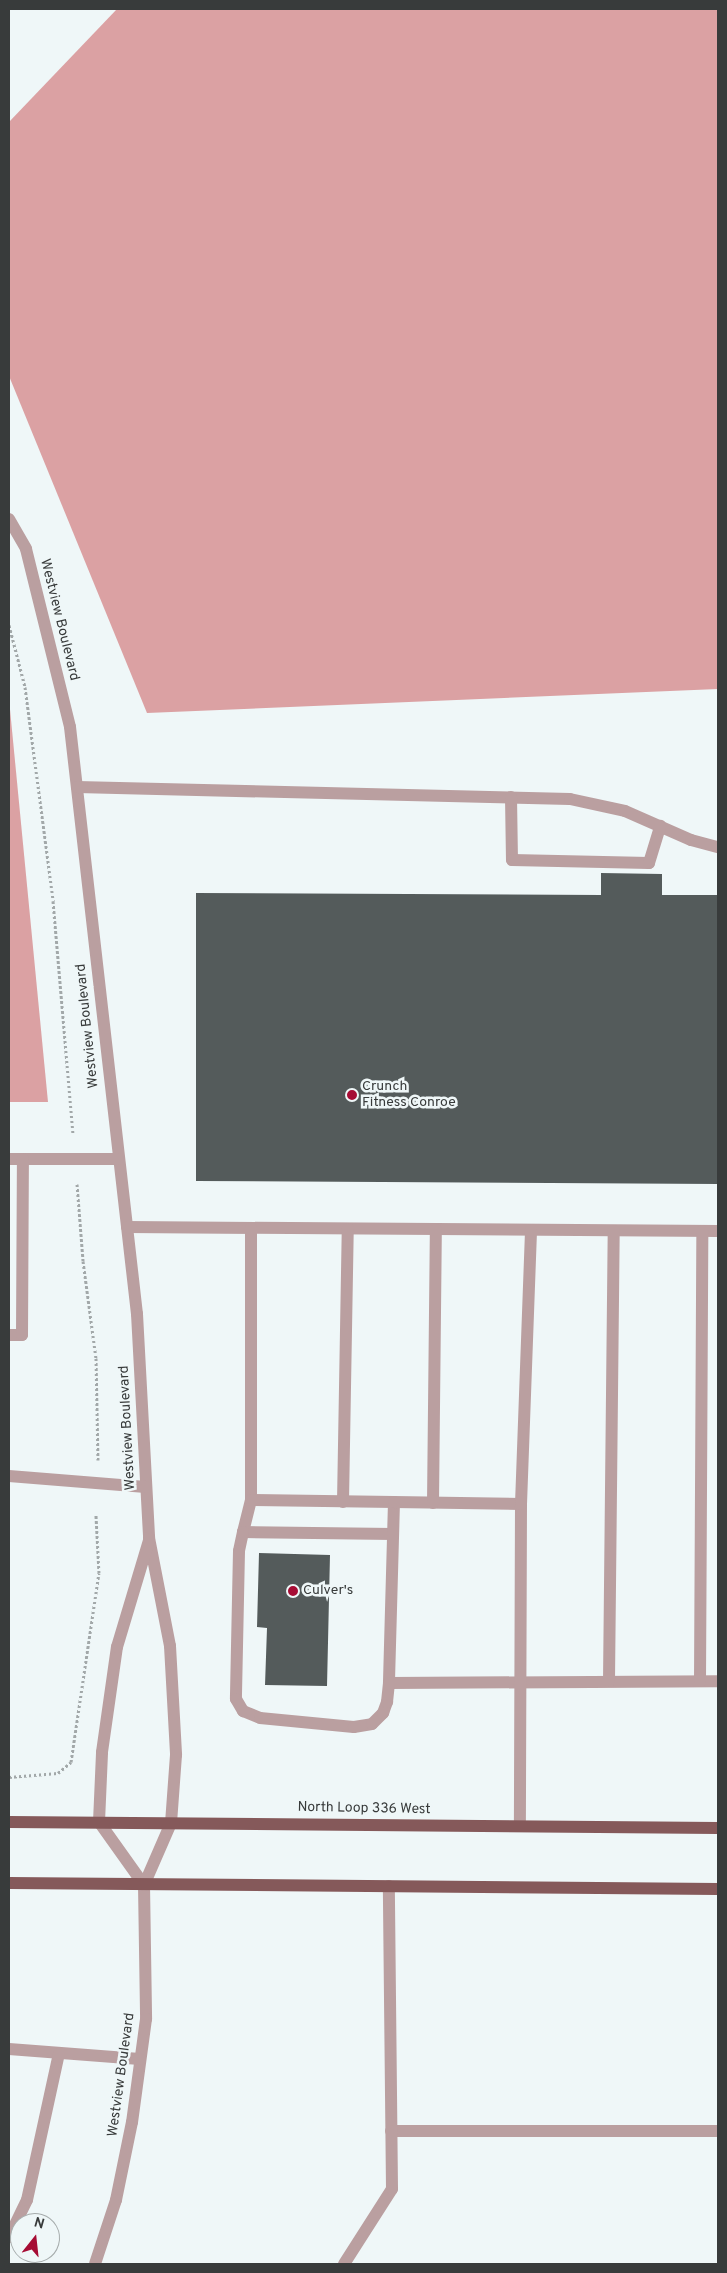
<!DOCTYPE html>
<html>
<head>
<meta charset="utf-8">
<style>
	body { margin:0 }
	#map { position:relative; width:727px; height:2273px; overflow:hidden; background:#eff7f8; font-family:Overpass,sans-serif }
	div>[style] { position:absolute }
	[style*='--x'] { left:calc(var(--x)*1px); top:calc(var(--y)*1px); width:calc(var(--w)*1px); rotate:calc(var(--a)*1deg) }
	.forest>* { inset:0; background:#dba1a3 }
	.building>* { inset:0; background:#545b5b }
	.path>* { height:3px; margin-top:-1.5px; transform-origin:0; background:repeating-linear-gradient(90deg,#a2a8a9 0 2.5px,transparent 0 5px) }
	.minor>* { height:12px; margin:-6px; padding:0 6px; transform-origin:6px; border-radius:6px; background:#ba9fa0 }
	.major>* { height:12px; margin:-6px; padding:0 6px; transform-origin:6px; border-radius:6px; background:#85595a }
	.dots>* { width:14px; height:14px; translate:-50% -50%; box-sizing:border-box; border:2px solid #eff7f8; border-radius:50% }
	span { translate:-50% -50%; white-space:nowrap; text-align:center; line-height:1.15; -webkit-text-stroke:5px #eff7f8; paint-order:stroke }
	.street-label { font-size:14px; color:#383b3b }
	.poi-label { font-size:14px; color:#383b3b }
	.left { translate:0 -50%; text-align:left }
	.frame { position:absolute; inset:0; border:10px solid #383b3b; pointer-events:none }
	.north { position:absolute; left:10px; top:2213px; width:50px; height:50px; box-sizing:border-box; background:#eff7f8; border:1px solid #a6acac; border-radius:50%; rotate:16deg; font-size:14px; font-weight:700; line-height:20px; text-align:center; color:#383b3b }
	.north::after { content:''; display:block; margin:auto; width:18px; height:22px; background:#a60c34; clip-path:polygon(50% 0,100% 100%,50% 72%,0 100%) }
</style>
</head>
<body>
<div id="map">
	<div class="forest">
		<div style="clip-path:polygon(117px 9px,718px 9px,718px 689px,147px 713px,9px 376px,9px 122px)"></div>
		<div style="clip-path:polygon(9px 699px,48px 1102px,9px 1102px)"></div>
	</div>
	<div class="building">
		<div style="clip-path:polygon(601px 873px,662px 874px,662px 895px,718px 895px,718px 1184px,196px 1181px,196px 893px,601px 895px)"></div>
		<div style="clip-path:polygon(259px 1553px,330px 1555px,327px 1686px,265px 1685px,267px 1628px,257px 1627px)"></div>
	</div>
	<div class="path">
		<div style="--x:9;--y:625;--w:64;--a:75.5"></div>
		<div style="--x:25;--y:687;--w:216;--a:82.5"></div>
		<div style="--x:53;--y:901;--w:235;--a:85.1"></div>
		<div style="--x:77;--y:1184;--w:77;--a:85.5"></div>
		<div style="--x:83;--y:1261;--w:98;--a:82.4"></div>
		<div style="--x:96;--y:1358;--w:102;--a:88.9"></div>
		<div style="--x:9;--y:1777;--w:49;--a:-4.7"></div>
		<div style="--x:58;--y:1773;--w:17;--a:-40"></div>
		<div style="--x:71;--y:1762;--w:191;--a:-81.6"></div>
		<div style="--x:99;--y:1573;--w:58;--a:-93"></div>
	</div>
	<div class="minor">
		<div style="--x:9;--y:519;--w:34;--a:60"></div>
		<div style="--x:26;--y:549;--w:183;--a:76.1"></div>
		<div style="--x:70;--y:727;--w:591;--a:83.49"></div>
		<div style="--x:137;--y:1314;--w:224;--a:86.9"></div>
		<div style="--x:149;--y:1538;--w:110;--a:79"></div>
		<div style="--x:170;--y:1646;--w:109;--a:86.8"></div>
		<div style="--x:176;--y:1755;--w:68;--a:94.2"></div>
		<div style="--x:171;--y:1823;--w:68;--a:113.5"></div>
		<div style="--x:144;--y:1885;--w:134;--a:89.1"></div>
		<div style="--x:146;--y:2019;--w:104;--a:97.7"></div>
		<div style="--x:132;--y:2122;--w:80;--a:101.6"></div>
		<div style="--x:116;--y:2200;--w:67;--a:108.2"></div>
		<div style="--x:77;--y:787;--w:493;--a:1.4"></div>
		<div style="--x:570;--y:799;--w:56;--a:12.3"></div>
		<div style="--x:625;--y:811;--w:72;--a:23.7"></div>
		<div style="--x:691;--y:840;--w:28;--a:15"></div>
		<div style="--x:511;--y:797;--w:63;--a:89.1"></div>
		<div style="--x:512;--y:860;--w:137;--a:1.3"></div>
		<div style="--x:649;--y:863;--w:39;--a:-73"></div>
		<div style="--x:9;--y:1159;--w:109;--a:0"></div>
		<div style="--x:127;--y:1227;--w:591;--a:0.39"></div>
		<div style="--x:251;--y:1228;--w:272;--a:90"></div>
		<div style="--x:251;--y:1500;--w:33;--a:104"></div>
		<div style="--x:243;--y:1532;--w:150;--a:0.8"></div>
		<div style="--x:9;--y:1335;--w:13;--a:0"></div>
		<div style="--x:22;--y:1335;--w:176;--a:-89.7"></div>
		<div style="--x:9;--y:1476;--w:137;--a:4.6"></div>
		<div style="--x:251;--y:1500;--w:143;--a:0.8"></div>
		<div style="--x:394;--y:1502;--w:181;--a:91.6"></div>
		<div style="--x:389;--y:1683;--w:329;--a:-0.3"></div>
		<div style="--x:343;--y:1502;--w:273;--a:-89"></div>
		<div style="--x:394;--y:1502;--w:127;--a:0.9"></div>
		<div style="--x:521;--y:1504;--w:322;--a:90.2"></div>
		<div style="--x:433;--y:1503;--w:273;--a:-89.4"></div>
		<div style="--x:521;--y:1504;--w:274;--a:-87.9"></div>
		<div style="--x:243;--y:1532;--w:19;--a:102"></div>
		<div style="--x:239;--y:1551;--w:148;--a:91.2"></div>
		<div style="--x:236;--y:1699;--w:14;--a:60"></div>
		<div style="--x:243;--y:1711;--w:18;--a:22"></div>
		<div style="--x:260;--y:1718;--w:94;--a:5.5"></div>
		<div style="--x:354;--y:1727;--w:18;--a:-9"></div>
		<div style="--x:372;--y:1724;--w:16;--a:-45"></div>
		<div style="--x:383;--y:1713;--w:12;--a:-70"></div>
		<div style="--x:387;--y:1702;--w:19;--a:-84"></div>
		<div style="--x:609;--y:1681;--w:450;--a:-89.4"></div>
		<div style="--x:700;--y:1681;--w:450;--a:-89.7"></div>
		<div style="--x:144;--y:1885;--w:77;--a:-125.5"></div>
		<div style="--x:99;--y:1822;--w:70;--a:-87.5"></div>
		<div style="--x:102;--y:1752;--w:106;--a:-81.9"></div>
		<div style="--x:117;--y:1647;--w:112;--a:-73.3"></div>
		<div style="--x:9;--y:2049;--w:131;--a:4.4"></div>
		<div style="--x:391;--y:2131;--w:327;--a:0"></div>
		<div style="--x:9;--y:2237;--w:41;--a:-64.1"></div>
		<div style="--x:27;--y:2200;--w:150;--a:-77.7"></div>
		<div style="--x:344;--y:2264;--w:89;--a:-57.4"></div>
		<div style="--x:392;--y:2189;--w:303;--a:-90.6"></div>
	</div>
	<div class="major">
		<div style="--x:9;--y:1822;--w:709;--a:0.48"></div>
		<div style="--x:9;--y:1883;--w:709;--a:0.48"></div>
	</div>
	<div class="dots">
		<div style="left:352px;top:1095px;background:#a60c34"></div>
		<div style="left:293px;top:1591px;background:#a60c34"></div>
	</div>
	<div class="street-label">
		<span style="left:59px;top:620px;rotate:76deg">Westview Boulevard</span>
		<span style="left:88px;top:1026px;rotate:-96deg">Westview Boulevard</span>
		<span style="left:128px;top:1428px;rotate:-93deg">Westview Boulevard</span>
		<span style="left:364px;top:1809px;rotate:1deg">North Loop 336 West</span>
		<span style="left:122px;top:2075px;rotate:-82deg">Westview Boulevard</span>
	</div>
	<div class="poi-label">
		<span class="left" style="left:362px;top:1095px">Crunch<br>Fitness Conroe</span>
		<span class="left" style="left:303px;top:1591px">Culver's</span>
	</div>
	<div class="frame"></div>
	<div class="north">N</div>
</div>
</body>
</html>
